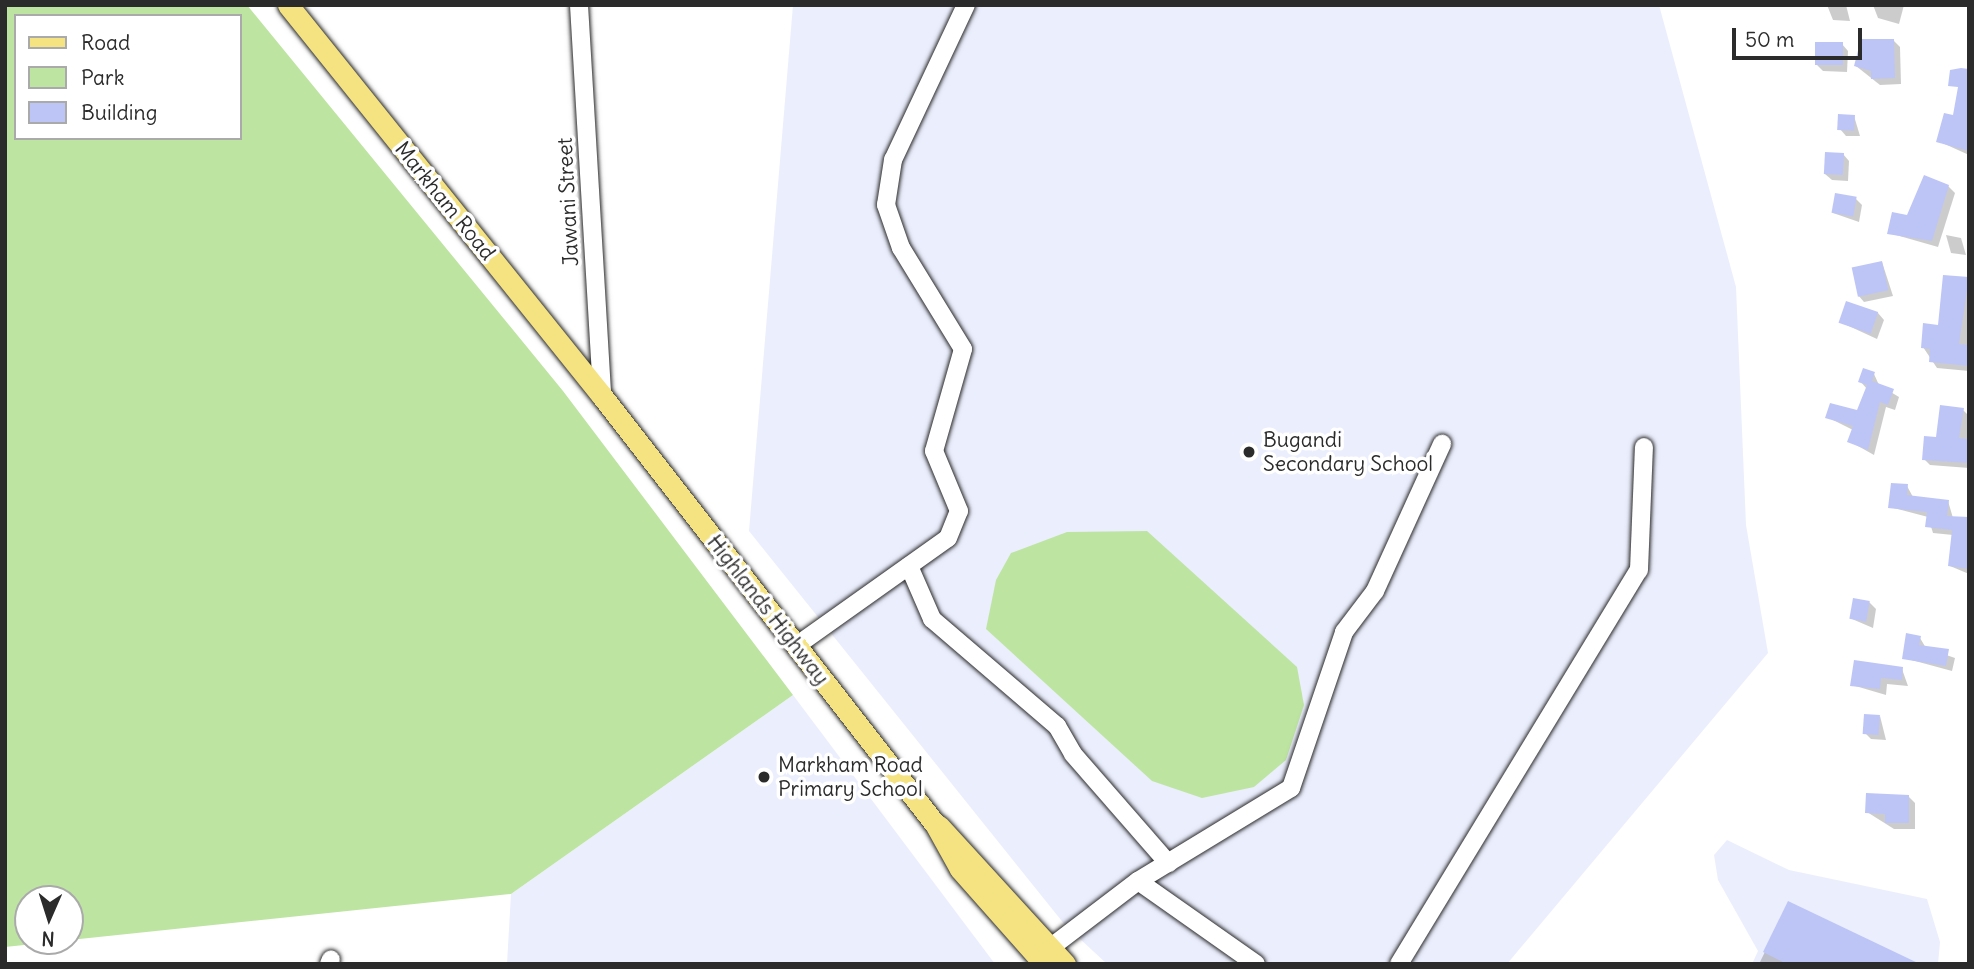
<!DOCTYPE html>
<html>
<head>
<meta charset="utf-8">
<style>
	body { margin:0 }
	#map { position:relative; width:1974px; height:969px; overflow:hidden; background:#fff; font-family:Delius,sans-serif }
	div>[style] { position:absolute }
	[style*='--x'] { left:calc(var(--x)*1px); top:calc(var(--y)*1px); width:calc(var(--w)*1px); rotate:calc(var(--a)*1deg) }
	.built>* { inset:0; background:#ebeefd }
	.green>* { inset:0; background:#bde5a1 }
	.shadow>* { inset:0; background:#0003 }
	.building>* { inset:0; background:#bdc5f7; transform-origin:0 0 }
	.roads { filter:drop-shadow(0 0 2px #2b2b2b) drop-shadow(0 0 2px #2b2b2b) }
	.minor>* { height:18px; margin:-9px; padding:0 9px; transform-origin:9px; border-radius:9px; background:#fff }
	.major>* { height:21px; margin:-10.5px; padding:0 10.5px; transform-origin:10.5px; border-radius:10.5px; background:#f5e382 }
	.dots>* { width:19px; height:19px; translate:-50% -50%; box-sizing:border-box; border:4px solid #fff; border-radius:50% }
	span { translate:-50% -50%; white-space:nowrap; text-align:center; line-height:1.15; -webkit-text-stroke:7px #fff; paint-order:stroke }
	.street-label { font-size:21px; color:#2b2b2b }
	.poi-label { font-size:21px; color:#2b2b2b }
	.left { translate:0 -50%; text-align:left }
	.frame { position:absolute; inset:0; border:7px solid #2b2b2b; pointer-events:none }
	.legend { position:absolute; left:14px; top:14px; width:228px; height:126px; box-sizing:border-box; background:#fff; border:2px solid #aaa; margin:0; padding:9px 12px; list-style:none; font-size:21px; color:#2b2b2b }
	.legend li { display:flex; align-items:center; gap:14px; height:35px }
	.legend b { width:35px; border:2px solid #aaa }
	.north { position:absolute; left:14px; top:885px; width:70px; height:70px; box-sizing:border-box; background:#fff; border:2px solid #aaa; border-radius:50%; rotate:183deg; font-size:19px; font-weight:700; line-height:28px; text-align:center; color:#2b2b2b }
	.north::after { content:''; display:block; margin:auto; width:24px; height:32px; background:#2b2b2b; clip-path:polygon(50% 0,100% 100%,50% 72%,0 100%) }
	.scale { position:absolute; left:1732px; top:28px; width:130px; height:32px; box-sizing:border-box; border:4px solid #2b2b2b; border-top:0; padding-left:9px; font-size:21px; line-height:24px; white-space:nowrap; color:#2b2b2b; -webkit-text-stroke:5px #fff; paint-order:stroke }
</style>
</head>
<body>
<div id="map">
	<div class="built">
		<div style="clip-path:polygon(793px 5px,1659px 5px,1736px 287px,1746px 525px,1768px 653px,1507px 964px,1107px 964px,1065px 925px,749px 531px)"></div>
		<div style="clip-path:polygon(793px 695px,995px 964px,507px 964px,511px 894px)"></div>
		<div style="clip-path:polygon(1727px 840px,1789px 870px,1927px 899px,1940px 942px,1938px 964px,1752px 964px,1758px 951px,1718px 880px,1714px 855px)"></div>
	</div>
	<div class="green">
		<div style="clip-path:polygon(evenodd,5px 5px,247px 5px,563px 391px,793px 695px,511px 894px,70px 940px,70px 899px,28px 899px,28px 941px,62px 941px,5px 947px,5px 5px,16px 16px,240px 16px,240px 138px,16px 138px,16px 16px)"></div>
		<div style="clip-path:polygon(1147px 531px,1297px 667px,1304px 705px,1286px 760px,1254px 787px,1202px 798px,1152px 781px,986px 629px,996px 580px,1011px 553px,1067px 532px)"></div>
	</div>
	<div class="shadow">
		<div style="clip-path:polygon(1827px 5px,1846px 5px,1850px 21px,1833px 20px)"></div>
		<div style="clip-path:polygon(1873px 5px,1904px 5px,1899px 24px,1878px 18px)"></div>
		<div style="clip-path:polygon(1894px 41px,1900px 47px,1901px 84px,1880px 85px,1856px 66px)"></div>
		<div style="clip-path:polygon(1842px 44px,1848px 51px,1847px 72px,1823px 71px,1817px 65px)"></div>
		<div style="clip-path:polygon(1854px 116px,1860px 136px,1846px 136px,1840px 129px)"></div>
		<div style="clip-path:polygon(1969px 134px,1969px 155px,1938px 141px)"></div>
		<div style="clip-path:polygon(1843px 154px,1849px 161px,1848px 181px,1832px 180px,1825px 174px)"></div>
		<div style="clip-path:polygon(1948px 186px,1955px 193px,1938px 247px,1889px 233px)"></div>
		<div style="clip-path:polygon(1856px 199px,1862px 205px,1859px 222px,1833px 213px)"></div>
		<div style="clip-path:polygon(1946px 235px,1961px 238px,1966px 255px,1951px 253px)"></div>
		<div style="clip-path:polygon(1882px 262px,1893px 296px,1864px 302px,1858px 295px)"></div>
		<div style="clip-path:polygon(1945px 277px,1969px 279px,1969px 371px,1937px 368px,1923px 347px,1939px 327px)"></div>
		<div style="clip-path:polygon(1878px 313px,1884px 320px,1877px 339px,1840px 322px)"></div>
		<div style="clip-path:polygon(1874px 374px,1879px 385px,1899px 397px,1895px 410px,1886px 407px,1874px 455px,1849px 441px,1853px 430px,1827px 417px,1858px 412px,1867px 389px,1860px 381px)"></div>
		<div style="clip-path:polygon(1963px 410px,1969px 416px,1969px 468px,1930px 465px,1924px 459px)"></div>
		<div style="clip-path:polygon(1907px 486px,1913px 497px,1948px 501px,1953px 518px,1969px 519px,1969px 574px,1950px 566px,1953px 535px,1933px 533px,1928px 517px,1890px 507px)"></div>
		<div style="clip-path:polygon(1869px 602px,1876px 609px,1873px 628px,1852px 619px)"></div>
		<div style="clip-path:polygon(1920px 638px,1926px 648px,1955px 658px,1952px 671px,1904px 658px)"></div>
		<div style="clip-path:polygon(1902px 669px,1908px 686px,1887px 684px,1886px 695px,1852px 685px)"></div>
		<div style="clip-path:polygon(1880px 716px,1886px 740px,1871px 739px,1865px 733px)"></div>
		<div style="clip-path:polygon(1908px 796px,1915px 803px,1915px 829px,1894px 829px,1867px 812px)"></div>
		<div style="clip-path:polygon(1789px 903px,1916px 964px,1759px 964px)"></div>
	</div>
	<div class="building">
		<div style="clip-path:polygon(1861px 39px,1894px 39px,1895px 78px,1871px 79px,1871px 71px,1854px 66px)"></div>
		<div style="left:1815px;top:42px;width:28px;height:23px"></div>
		<div style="clip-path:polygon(1961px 68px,1969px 69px,1969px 151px,1936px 142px,1944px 113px,1953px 115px,1958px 87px,1948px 86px,1950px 70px)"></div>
		<div style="left:1838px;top:114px;width:17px;height:16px;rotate:3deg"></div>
		<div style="left:1825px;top:152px;width:19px;height:22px;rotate:3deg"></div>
		<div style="clip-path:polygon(1924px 175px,1949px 185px,1932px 241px,1887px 234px,1892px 212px,1907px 215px)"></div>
		<div style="left:1835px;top:193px;width:22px;height:20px;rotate:10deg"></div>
		<div style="left:1882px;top:261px;width:30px;height:31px;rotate:78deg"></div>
		<div style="clip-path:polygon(1943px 275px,1969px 277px,1959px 344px,1969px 345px,1969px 366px,1929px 362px,1930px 349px,1921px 348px,1923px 323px,1938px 325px)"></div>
		<div style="left:1846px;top:301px;width:34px;height:23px;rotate:19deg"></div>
		<div style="clip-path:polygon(1863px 368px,1875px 372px,1872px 381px,1894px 389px,1888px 405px,1880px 402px,1868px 450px,1847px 442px,1853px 426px,1825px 418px,1830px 403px,1857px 410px,1867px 385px,1858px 382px)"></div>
		<div style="clip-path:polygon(1940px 405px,1964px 408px,1959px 438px,1969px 439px,1969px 463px,1922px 460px,1924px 436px,1936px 437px)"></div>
		<div style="clip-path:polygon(1891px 483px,1908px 484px,1907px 495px,1949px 500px,1947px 516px,1969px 517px,1969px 569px,1948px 566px,1952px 530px,1925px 527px,1927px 512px,1888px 508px)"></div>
		<div style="left:1853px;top:598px;width:17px;height:21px;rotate:10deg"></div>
		<div style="clip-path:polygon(1906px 633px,1921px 636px,1919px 645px,1949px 649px,1946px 666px,1902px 659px)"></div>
		<div style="clip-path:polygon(1854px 660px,1903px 667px,1902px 680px,1881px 678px,1880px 689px,1850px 686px)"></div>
		<div style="left:1864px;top:714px;width:16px;height:20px;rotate:4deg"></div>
		<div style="clip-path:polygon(1866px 793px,1909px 795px,1909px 823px,1885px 823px,1885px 814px,1865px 813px)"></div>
		<div style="clip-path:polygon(1788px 901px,1920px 964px,1787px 964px,1763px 952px)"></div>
	</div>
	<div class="roads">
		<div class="minor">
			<div style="--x:579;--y:5;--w:392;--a:86.6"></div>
			<div style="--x:909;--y:566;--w:58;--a:66.5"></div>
			<div style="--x:932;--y:619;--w:165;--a:40.6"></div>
			<div style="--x:1057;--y:726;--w:32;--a:60"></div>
			<div style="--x:1073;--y:754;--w:145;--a:48.9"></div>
			<div style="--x:796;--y:646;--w:186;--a:-35.4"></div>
			<div style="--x:948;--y:538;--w:29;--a:-68"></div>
			<div style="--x:959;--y:511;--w:65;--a:-112.6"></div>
			<div style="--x:934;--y:451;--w:106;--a:-74.1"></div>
			<div style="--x:963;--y:349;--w:119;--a:-121.5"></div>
			<div style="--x:901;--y:248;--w:46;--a:-109.2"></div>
			<div style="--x:886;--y:205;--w:46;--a:-81.2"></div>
			<div style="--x:893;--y:160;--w:171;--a:-64.8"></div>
			<div style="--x:1138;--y:881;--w:144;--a:35.1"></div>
			<div style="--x:1050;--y:948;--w:111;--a:-37.3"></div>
			<div style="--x:1138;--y:881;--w:179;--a:-31.3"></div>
			<div style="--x:1291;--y:788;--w:165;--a:-71.2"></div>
			<div style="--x:1344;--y:632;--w:51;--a:-52.9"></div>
			<div style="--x:1375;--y:591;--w:162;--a:-65.5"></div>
			<div style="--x:329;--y:964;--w:5;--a:-68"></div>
			<div style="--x:1399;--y:964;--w:461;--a:-58.7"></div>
			<div style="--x:1639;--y:570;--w:123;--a:-87.7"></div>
		</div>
		<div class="major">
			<div style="--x:288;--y:5;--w:501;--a:51.23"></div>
			<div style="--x:602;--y:396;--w:542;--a:52.12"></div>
			<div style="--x:935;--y:824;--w:51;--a:60.9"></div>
			<div style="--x:960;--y:869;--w:127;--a:48.5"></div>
			<div style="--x:939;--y:826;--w:187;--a:47.6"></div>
		</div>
	</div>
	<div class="dots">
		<div style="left:1249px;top:452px;background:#2b2b2b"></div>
		<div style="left:764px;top:777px;background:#2b2b2b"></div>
	</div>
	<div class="street-label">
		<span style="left:445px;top:201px;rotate:51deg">Markham Road</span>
		<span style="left:568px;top:202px;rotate:-93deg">Jawani Street</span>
		<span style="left:768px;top:610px;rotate:52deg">Highlands Highway</span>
	</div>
	<div class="poi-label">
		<span class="left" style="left:1263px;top:452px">Bugandi<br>Secondary School</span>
		<span class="left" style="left:778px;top:777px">Markham Road<br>Primary School</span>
	</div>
	<div class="frame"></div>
	<ul class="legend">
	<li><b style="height:9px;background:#f5e382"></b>Road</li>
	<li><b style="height:19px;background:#bde5a1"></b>Park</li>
	<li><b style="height:19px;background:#bdc5f7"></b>Building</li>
	</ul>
	<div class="north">N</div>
	<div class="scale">50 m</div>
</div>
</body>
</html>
